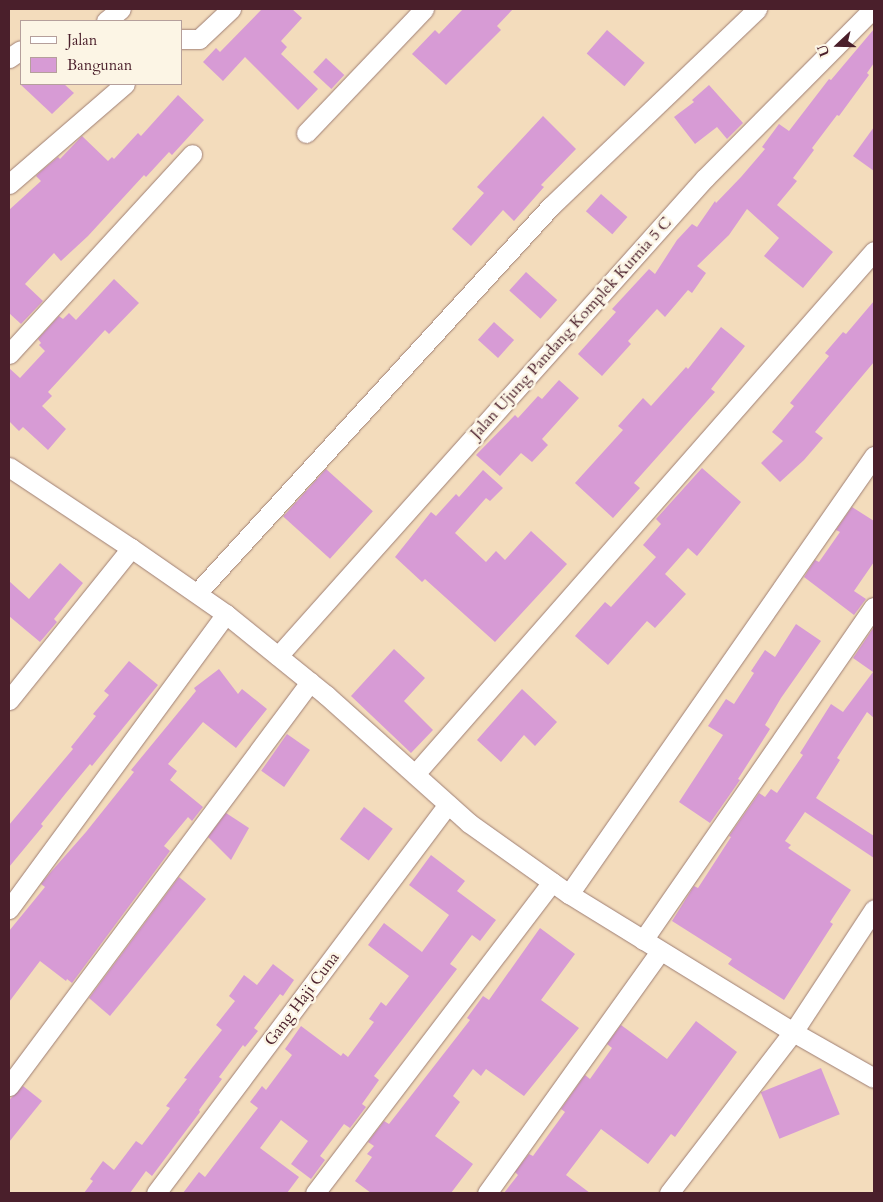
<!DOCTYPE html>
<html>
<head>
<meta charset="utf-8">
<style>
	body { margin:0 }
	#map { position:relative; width:883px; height:1202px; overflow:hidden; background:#f3dcbc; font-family:Cardo,serif }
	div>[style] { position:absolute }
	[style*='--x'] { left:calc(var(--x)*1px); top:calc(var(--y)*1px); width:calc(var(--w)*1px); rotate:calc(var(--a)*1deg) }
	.building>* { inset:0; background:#d79bd5; transform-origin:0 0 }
	.roads { filter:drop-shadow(0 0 1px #9e7e74) drop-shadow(0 0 1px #9e7e74) }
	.street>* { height:19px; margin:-9.5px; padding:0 9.5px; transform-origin:9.5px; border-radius:9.5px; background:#fff }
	span { translate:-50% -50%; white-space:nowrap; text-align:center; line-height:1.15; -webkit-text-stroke:5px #fcf5e5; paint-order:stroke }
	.street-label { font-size:16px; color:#4a1f2b }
	.frame { position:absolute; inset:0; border:10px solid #4a1f2b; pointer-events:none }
	.legend { position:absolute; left:20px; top:20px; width:162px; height:65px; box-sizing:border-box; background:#fcf5e5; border:1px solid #b59f9b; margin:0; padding:6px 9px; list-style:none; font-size:15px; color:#4a1f2b }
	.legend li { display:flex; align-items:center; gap:10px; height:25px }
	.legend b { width:25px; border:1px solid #b59f9b }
	.north { position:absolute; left:813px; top:20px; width:50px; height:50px; -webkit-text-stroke:4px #fcf5e5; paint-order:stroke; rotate:249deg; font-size:14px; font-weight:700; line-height:20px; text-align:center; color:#4a1f2b }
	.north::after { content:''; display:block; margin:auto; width:18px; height:22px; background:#4a1f2b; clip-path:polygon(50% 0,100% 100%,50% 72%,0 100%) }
</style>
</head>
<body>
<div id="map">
	<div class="building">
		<div style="clip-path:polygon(262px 9px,292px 9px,302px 18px,281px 41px,287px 47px,281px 54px,318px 89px,298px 110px,245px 57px,223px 81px,203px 62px,216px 48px,220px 52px)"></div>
		<div style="clip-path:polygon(463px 9px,513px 9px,497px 26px,501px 30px,446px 85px,412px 54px,435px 30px,439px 34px)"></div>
		<div style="clip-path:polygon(874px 29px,874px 63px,867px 73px,869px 75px,839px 116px,837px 115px,812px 148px,814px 150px,793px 178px,797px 181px,777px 205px,833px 252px,803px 288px,764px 256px,779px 238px,747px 209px,729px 235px,697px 266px,706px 273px,692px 293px,688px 290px,665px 317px,657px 309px,628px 341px,631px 344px,602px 376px,578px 354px,616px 312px,612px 309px,649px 269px,655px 274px,677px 240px,692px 224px,697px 227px,715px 201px,716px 203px,741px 177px,765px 149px,762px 147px,779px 124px,789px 131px,829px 79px,831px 80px)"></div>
		<div style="left:607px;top:30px;width:50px;height:31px;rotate:41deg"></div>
		<div style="left:326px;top:58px;width:25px;height:19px;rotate:43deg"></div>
		<div style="clip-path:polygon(20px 84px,64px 84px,74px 93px,52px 114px)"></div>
		<div style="clip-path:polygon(709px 85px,743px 123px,727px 139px,717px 127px,695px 144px,674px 117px,694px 102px,692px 100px)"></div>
		<div style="clip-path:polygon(178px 95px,204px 120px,172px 155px,169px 152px,146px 177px,144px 175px,88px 236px,61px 261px,54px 253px,25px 284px,43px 301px,21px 324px,9px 313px,9px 210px,41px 181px,36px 176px,40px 172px,58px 157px,60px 159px,82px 136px,108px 161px,112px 157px,114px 159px,138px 133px,141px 136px)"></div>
		<div style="clip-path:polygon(543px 116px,576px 149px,541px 185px,544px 187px,514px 221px,503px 210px,471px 246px,452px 229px,484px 193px,477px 187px)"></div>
		<div style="clip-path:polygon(874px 127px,874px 171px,853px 156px)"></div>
		<div style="left:601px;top:194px;width:35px;height:23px;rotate:41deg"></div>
		<div style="left:526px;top:272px;width:42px;height:25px;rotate:42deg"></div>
		<div style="clip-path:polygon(114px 279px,139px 303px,109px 334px,105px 330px,48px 392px,52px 396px,42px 406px,66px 429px,48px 450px,23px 427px,19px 431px,9px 421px,9px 368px,20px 378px,45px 351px,39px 345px,41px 343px,38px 339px,59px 316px,63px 319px,69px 313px,76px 320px)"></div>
		<div style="clip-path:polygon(874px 301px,874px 362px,815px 432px,823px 438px,804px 460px,780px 482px,761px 463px,783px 441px,772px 432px,794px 406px,790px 403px,829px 356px,825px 353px,843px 332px,846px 334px)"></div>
		<div style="left:494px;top:322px;width:27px;height:24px;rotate:42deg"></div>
		<div style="clip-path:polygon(721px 327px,745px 346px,711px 389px,715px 392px,634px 483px,640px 488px,613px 518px,575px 483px,623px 430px,618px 426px,643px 398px,651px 406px,686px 367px,688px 369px)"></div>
		<div style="clip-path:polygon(559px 380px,579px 398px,542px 439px,548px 445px,532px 462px,521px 453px,500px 476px,476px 455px,515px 415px,518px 418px,538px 396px,542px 399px)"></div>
		<div style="clip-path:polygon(702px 468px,741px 502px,697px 556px,688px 548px,665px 574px,686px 594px,655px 628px,647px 621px,608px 665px,575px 636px,605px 602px,611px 607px,656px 557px,643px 545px,661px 524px,656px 519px)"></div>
		<div style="left:326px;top:469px;width:63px;height:64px;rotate:42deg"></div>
		<div style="clip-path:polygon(483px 470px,503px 488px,490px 501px,486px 498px,455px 533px,486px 562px,496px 551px,505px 560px,531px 531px,567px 564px,495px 642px,425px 579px,422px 582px,395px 557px,431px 512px,436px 516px,456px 494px,459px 497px)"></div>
		<div style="clip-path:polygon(852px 507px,874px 521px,874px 562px,854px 591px,866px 599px,854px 615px,804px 577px,815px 560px,819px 562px,840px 532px,836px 530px)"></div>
		<div style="clip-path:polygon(60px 563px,83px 583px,54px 619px,57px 622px,40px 642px,9px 616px,9px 581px,29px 599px)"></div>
		<div style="clip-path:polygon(796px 624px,821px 641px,781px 698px,765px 725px,770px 729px,738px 779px,740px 780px,710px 823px,679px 802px,723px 735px,708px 726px,726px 699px,734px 704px,754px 673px,751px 671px,765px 650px,775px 657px)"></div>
		<div style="clip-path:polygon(874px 627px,874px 718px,867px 712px,837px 758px,840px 760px,816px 798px,874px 836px,874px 858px,805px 812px,785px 841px,791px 845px,788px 848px,851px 890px,830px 922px,833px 924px,784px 1000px,728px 964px,732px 959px,672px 921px,694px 886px,698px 888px,731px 837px,729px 836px,759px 793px,765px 797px,771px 789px,777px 793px,803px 755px,800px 753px,831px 704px,843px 712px,873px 672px,853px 658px)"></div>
		<div style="clip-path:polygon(394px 649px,425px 678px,404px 701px,433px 730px,411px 753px,351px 696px)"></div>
		<div style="clip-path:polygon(129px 661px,158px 685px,92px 766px,90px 764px,66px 793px,41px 824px,43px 826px,9px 867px,9px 825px,73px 749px,71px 747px,96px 716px,93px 714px,109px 695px,104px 691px)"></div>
		<div style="clip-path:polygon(219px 669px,238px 694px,242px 689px,267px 709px,236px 748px,203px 722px,168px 764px,177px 771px,170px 780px,203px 807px,192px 821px,188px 817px,164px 846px,170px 851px,72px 983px,67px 979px,66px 981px,40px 961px,9px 1002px,9px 931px,45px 887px,41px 884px,50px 873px,86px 832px,134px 772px,131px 770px,196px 691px,194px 688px)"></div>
		<div style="clip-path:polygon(522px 689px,557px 722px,535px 746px,524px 735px,501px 762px,477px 740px)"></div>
		<div style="left:287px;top:734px;width:28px;height:45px;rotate:35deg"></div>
		<div style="left:364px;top:807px;width:36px;height:40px;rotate:37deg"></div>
		<div style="clip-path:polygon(226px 813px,249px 828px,231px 860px,208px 837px)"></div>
		<div style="clip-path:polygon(431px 855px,465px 881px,457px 891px,496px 920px,480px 941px,472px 935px,450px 964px,457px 969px,374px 1076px,379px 1080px,362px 1104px,366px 1107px,350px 1128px,344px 1124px,320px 1156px,325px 1160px,311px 1179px,291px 1164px,308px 1141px,281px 1120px,260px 1148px,299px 1177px,287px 1193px,183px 1193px,199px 1172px,205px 1177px,258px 1108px,250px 1102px,262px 1086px,266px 1090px,292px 1055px,285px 1049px,301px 1026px,341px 1056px,343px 1053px,348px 1057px,374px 1022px,369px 1019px,381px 1002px,386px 1006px,409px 976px,368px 945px,384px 923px,422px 952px,449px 915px,409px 885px)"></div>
		<div style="clip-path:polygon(179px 877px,206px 899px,110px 1016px,89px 998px)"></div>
		<div style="clip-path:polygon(540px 928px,575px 954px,541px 1000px,579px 1028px,524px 1096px,486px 1069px,481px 1076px,473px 1069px,453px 1096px,460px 1102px,435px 1136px,473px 1164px,451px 1193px,371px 1193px,355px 1181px,372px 1157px,367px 1154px,374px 1146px,368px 1142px,384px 1121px,389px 1124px,470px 1020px,467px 1018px,483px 996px,489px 1000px)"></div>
		<div style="clip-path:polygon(273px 964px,294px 980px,283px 996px,280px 994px,254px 1028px,258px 1031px,245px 1047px,243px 1045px,219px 1077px,222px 1079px,199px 1110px,200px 1112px,152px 1176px,146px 1171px,130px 1193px,84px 1193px,93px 1181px,90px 1179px,103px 1161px,114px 1170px,136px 1141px,142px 1145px,170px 1108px,166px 1106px,187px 1079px,184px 1078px,222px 1030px,216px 1025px,235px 1001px,229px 996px,244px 975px,257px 985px)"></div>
		<div style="clip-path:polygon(696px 1021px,737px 1052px,675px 1137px,671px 1134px,648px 1164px,601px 1129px,566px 1175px,590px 1193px,504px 1193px,518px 1175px,515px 1172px,529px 1154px,533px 1156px,565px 1112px,561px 1109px,585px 1075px,590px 1079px,612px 1048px,607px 1044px,621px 1025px,667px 1059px)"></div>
		<div style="left:821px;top:1068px;width:50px;height:65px;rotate:68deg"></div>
		<div style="clip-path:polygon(23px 1086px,42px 1101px,9px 1142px,9px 1100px)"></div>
	</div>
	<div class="roads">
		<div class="street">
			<div style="--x:106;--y:21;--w:19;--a:-39"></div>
			<div style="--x:181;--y:39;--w:18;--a:0"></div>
			<div style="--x:199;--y:39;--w:44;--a:-43.2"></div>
			<div style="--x:9;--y:58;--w:14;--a:-34"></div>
			<div style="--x:306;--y:133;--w:171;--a:-46.4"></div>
			<div style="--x:9;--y:184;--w:153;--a:-40.8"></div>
			<div style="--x:9;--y:354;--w:271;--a:-47.5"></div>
			<div style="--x:9;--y:467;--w:146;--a:33.6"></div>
			<div style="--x:131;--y:548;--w:116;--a:34.8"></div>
			<div style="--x:226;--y:614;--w:129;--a:39"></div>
			<div style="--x:326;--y:695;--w:192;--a:41.8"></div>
			<div style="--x:469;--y:823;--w:123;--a:35.4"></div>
			<div style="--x:569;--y:894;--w:263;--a:31.6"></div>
			<div style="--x:793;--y:1032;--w:93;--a:29.6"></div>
			<div style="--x:197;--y:593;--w:524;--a:-47.55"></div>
			<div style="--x:551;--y:206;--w:285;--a:-43.7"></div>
			<div style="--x:278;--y:656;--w:641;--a:-48.23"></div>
			<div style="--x:705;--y:178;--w:238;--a:-45.2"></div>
			<div style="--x:9;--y:700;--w:195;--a:-51.2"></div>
			<div style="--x:415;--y:774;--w:696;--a:-48.73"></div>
			<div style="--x:569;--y:894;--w:534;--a:-55.15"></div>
			<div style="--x:9;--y:909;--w:366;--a:-53.7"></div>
			<div style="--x:643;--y:940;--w:405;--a:-55.3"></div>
			<div style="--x:9;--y:1086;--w:504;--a:-53.31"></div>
			<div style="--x:156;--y:1193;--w:486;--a:-53.1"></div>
			<div style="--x:315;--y:1193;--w:391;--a:-52.7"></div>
			<div style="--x:487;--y:1193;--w:297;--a:-54.4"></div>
			<div style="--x:669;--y:1193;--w:203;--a:-52.4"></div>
			<div style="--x:793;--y:1032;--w:147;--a:-56.6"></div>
		</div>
	</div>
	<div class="street-label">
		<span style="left:571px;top:328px;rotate:-48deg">Jalan Ujung Pandang Komplek Kurnia 5 C</span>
		<span style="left:302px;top:999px;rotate:-53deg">Gang Haji Cuna</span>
	</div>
	<div class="frame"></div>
	<ul class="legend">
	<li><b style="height:6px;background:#fff"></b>Jalan</li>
	<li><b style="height:14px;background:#d79bd5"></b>Bangunan</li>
	</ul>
	<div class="north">U</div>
</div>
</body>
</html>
